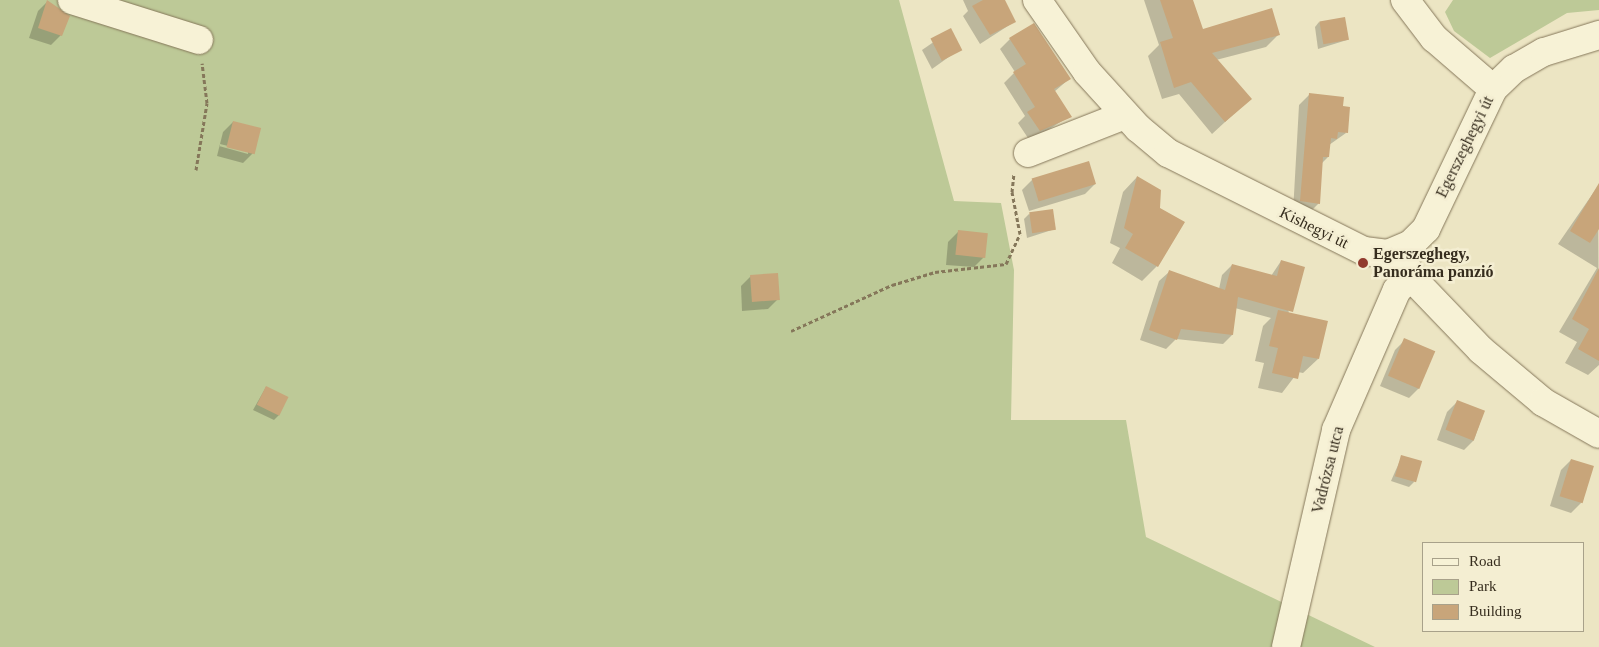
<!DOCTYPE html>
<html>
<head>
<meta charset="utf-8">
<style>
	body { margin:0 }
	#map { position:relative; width:1599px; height:647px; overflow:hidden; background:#ece5c3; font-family:Georgia,serif }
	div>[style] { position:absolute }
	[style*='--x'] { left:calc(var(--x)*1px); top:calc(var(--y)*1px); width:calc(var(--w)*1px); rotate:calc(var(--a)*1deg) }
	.green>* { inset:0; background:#bdc997 }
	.shadow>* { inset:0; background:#0003 }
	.building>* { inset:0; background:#c8a57a; transform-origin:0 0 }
	.path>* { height:3px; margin-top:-1.5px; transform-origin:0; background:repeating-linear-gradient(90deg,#85775a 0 4px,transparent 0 6.5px) }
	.roads { filter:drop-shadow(0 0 1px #85775a) drop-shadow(0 0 1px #85775a) }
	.minor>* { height:28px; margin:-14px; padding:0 14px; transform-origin:14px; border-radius:14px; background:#f7f2d6 }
	.dots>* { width:14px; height:14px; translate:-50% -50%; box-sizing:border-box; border:2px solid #f4eed2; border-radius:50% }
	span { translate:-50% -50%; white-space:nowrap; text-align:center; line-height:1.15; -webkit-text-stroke:5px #f4eed2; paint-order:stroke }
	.street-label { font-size:16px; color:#362d1e }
	.poi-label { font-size:16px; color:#362d1e; font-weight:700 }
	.left { translate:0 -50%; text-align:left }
	.legend { position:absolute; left:1422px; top:542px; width:162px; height:90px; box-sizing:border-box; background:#f4eed2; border:1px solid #a8a18a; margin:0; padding:6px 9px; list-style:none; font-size:15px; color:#362d1e }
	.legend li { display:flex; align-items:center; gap:10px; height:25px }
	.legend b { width:25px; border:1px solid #a8a18a }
</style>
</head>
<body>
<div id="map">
	<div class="green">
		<div style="clip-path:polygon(0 0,899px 0,954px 201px,1001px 203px,1014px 270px,1011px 420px,1126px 420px,1146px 537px,1375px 647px,0 647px)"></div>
		<div style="clip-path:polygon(1453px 0,1599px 0,1599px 10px,1567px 13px,1490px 58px,1454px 31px,1445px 12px)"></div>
	</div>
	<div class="shadow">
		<div style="clip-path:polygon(963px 0,1003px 0,1014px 22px,980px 44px,963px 16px,968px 11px)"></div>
		<div style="clip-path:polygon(1144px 0,1192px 0,1202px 30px,1279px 34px,1266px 47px,1216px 60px,1250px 99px,1212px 134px,1179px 94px,1162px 99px,1148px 56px,1159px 45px)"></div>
		<div style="clip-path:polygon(48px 1px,61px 35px,51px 45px,29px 38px,38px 11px)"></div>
		<div style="clip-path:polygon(1319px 22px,1347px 40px,1318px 49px,1315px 27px)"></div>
		<div style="clip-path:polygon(951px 30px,960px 49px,932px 69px,922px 50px)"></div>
		<div style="clip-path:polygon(1010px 39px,1069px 79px,1054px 92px,1070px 116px,1030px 141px,1018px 123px,1025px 116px,1004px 83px,1015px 72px,1000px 49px)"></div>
		<div style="clip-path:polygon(1309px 95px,1346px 133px,1329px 145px,1328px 157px,1321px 164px,1319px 203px,1309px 213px,1293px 212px,1299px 105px)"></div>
		<div style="clip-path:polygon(evenodd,233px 122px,253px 153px,243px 163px,217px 156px,223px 132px,233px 122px,220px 144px,248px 151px,248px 154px,219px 146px,220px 144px)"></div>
		<div style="clip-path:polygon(1137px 177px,1159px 208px,1183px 222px,1157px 266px,1142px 281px,1112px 263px,1120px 248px,1110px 243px,1123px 192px)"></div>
		<div style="clip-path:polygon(1032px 180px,1095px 184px,1085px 194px,1029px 211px,1022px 190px)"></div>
		<div style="clip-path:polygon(1598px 186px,1599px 365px,1588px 375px,1565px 363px,1577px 342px,1559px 332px,1597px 268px,1558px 244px)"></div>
		<div style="clip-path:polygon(1029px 214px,1055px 229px,1027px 238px,1024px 219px)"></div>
		<div style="clip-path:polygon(958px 232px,984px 257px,974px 267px,946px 265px,948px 242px)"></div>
		<div style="clip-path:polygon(1281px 261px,1289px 314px,1318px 359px,1303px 373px,1298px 372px,1282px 393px,1258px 388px,1264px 363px,1255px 361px,1263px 326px,1271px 318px,1235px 308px,1232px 335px,1223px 344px,1176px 339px,1166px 349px,1140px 340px,1159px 281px,1169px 272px,1219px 289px,1222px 275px,1232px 265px,1271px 276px)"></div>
		<div style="clip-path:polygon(751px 276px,778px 299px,768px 309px,742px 311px,741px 286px)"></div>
		<div style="clip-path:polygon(1405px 340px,1419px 388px,1409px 398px,1380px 386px,1395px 350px)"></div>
		<div style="clip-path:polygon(266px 387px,279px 415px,274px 420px,253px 410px)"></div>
		<div style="clip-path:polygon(1457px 402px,1484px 411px,1474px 440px,1464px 450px,1437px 440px,1447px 412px)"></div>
		<div style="clip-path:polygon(1402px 456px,1414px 482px,1409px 487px,1391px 481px)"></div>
		<div style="clip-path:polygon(1571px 460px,1581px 503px,1571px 513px,1550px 506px,1561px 470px)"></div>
	</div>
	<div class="building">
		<div style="clip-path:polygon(47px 0,70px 16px,62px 36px,38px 28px)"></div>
		<div style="clip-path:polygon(983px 0,1005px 0,1016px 22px,990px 35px,972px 6px)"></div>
		<div style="clip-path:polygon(1160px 0,1193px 0,1203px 29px,1272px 8px,1280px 35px,1212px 53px,1252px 99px,1225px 122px,1191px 82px,1174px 88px,1160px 42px,1173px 38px)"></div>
		<div style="left:1345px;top:17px;width:23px;height:26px;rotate:80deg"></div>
		<div style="clip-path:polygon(1034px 23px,1071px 79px,1054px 89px,1072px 117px,1040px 131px,1027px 112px,1035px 107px,1013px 72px,1026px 64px,1009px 38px)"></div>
		<div style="left:951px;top:28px;width:25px;height:23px;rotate:63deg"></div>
		<div style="clip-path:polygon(1309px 93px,1344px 97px,1343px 106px,1350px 107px,1348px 133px,1338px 132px,1337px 139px,1331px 138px,1329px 157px,1323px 157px,1320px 204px,1300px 201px)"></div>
		<div style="left:233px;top:121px;width:29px;height:27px;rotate:14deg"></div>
		<div style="left:1089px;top:161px;width:24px;height:60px;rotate:73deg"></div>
		<div style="clip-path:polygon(1137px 176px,1161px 190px,1160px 208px,1185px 222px,1158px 267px,1125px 248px,1133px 234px,1124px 228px)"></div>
		<div style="clip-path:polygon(1599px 183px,1599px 229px,1590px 243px,1570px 231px)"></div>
		<div style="left:1053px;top:209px;width:21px;height:24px;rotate:82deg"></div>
		<div style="left:958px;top:230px;width:30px;height:25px;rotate:6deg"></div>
		<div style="clip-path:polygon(1281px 260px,1305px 267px,1293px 312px,1238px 297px,1233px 335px,1181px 329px,1177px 340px,1149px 330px,1169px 270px,1225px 290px,1232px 264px,1277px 276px)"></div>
		<div style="clip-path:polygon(1599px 268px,1599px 361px,1578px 349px,1589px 329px,1572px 319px)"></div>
		<div style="left:778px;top:273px;width:27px;height:28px;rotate:86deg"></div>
		<div style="clip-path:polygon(1278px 310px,1328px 321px,1319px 359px,1303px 356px,1298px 379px,1272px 373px,1278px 348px,1269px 346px)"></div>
		<div style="left:1404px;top:338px;width:34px;height:41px;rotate:23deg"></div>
		<div style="left:266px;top:386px;width:25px;height:21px;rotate:26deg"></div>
		<div style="left:1457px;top:400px;width:30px;height:32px;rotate:21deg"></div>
		<div style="left:1401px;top:455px;width:22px;height:22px;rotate:16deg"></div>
		<div style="left:1571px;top:459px;width:24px;height:39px;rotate:17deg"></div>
	</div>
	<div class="path">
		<div style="--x:196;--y:170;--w:68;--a:-80.7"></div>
		<div style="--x:207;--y:103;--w:40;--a:-97.1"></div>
		<div style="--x:791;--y:331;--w:111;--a:-24.5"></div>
		<div style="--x:892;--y:285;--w:45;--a:-16.8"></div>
		<div style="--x:935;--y:272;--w:71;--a:-6.4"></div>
		<div style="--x:1006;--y:264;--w:33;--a:-65"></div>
		<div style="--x:1020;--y:234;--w:43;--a:-100.8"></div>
		<div style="--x:1012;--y:192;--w:18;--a:-84"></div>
	</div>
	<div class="roads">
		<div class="minor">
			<div style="--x:72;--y:0;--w:133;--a:17.5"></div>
			<div style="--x:1037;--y:0;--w:88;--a:55.2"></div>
			<div style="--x:1087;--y:72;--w:76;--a:47.7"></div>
			<div style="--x:1138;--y:128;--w:39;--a:40"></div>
			<div style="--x:1168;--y:153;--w:219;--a:26.6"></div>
			<div style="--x:1364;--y:251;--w:24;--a:7"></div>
			<div style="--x:1388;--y:254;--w:25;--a:-23"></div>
			<div style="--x:1411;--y:244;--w:21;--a:-45"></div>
			<div style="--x:1426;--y:229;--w:155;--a:-64.4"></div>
			<div style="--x:1493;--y:89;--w:29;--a:-44"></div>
			<div style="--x:1514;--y:69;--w:34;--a:-30"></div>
			<div style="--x:1544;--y:52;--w:58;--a:-17.2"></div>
			<div style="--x:1405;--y:0;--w:48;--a:52.7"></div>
			<div style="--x:1434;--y:38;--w:78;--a:40.8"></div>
			<div style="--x:1028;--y:153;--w:104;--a:-21.4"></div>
			<div style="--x:1404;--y:261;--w:17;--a:66"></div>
			<div style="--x:1411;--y:277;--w:101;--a:46.2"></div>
			<div style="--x:1481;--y:350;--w:81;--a:40"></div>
			<div style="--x:1543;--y:402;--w:64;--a:29.7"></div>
			<div style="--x:1286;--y:647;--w:223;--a:-77"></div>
			<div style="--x:1336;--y:430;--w:153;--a:-66.5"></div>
			<div style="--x:1397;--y:290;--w:19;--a:-43"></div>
		</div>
	</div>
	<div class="dots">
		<div style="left:1363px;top:263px;background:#913a2d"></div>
	</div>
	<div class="street-label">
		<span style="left:1465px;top:147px;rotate:-64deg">Egerszeghegyi út</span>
		<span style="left:1314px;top:228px;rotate:26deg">Kishegyi út</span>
		<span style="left:1328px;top:470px;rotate:-76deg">Vadrózsa utca</span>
	</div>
	<div class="poi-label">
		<span class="left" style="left:1373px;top:263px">Egerszeghegy,<br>Panoráma panzió</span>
	</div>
	<ul class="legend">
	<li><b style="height:6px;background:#f7f2d6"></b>Road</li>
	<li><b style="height:14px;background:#bdc997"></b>Park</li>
	<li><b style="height:14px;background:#c8a57a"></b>Building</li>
	</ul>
</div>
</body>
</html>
